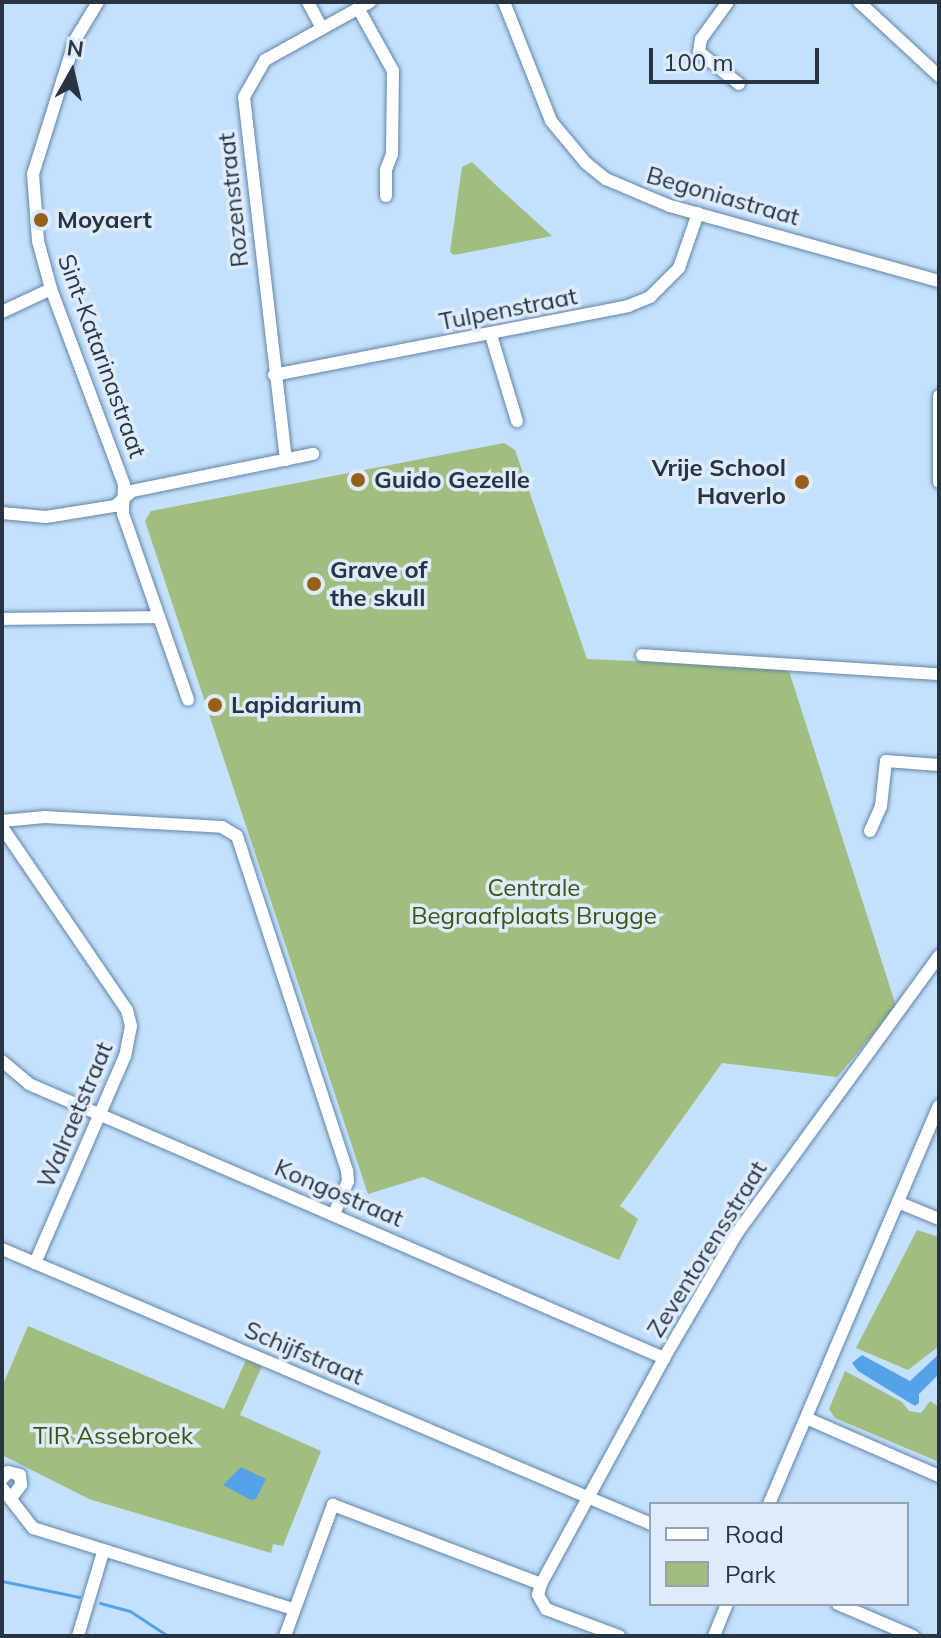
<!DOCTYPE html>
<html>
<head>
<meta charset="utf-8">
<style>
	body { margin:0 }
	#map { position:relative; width:941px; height:1638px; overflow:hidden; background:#c3e0fd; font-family:Mulish,sans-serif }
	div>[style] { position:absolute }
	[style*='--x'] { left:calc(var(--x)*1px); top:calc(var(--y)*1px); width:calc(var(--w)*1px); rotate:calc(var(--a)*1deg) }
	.green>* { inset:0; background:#a1bd7f }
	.water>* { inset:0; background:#56a2e7 }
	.stream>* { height:3px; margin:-1.5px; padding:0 1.5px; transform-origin:1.5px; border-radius:1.5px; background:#56a2e7 }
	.roads { filter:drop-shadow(0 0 2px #6284a4) drop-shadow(0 0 2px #6284a4) }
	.minor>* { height:12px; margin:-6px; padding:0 6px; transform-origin:6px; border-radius:6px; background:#fff }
	.dots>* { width:22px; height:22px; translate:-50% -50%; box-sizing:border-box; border:4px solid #ddebfa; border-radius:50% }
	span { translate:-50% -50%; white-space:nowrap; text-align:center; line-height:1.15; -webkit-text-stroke:7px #ddebfa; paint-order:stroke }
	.street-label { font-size:24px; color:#273543 }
	.poi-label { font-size:24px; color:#273543; font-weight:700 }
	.left { translate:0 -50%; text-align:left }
	.right { translate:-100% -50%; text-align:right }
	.park-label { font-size:24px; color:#3c5413 }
	.frame { position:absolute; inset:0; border:4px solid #273543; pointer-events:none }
	.legend { position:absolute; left:649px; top:1502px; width:260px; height:104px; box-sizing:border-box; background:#ddebfa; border:2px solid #94a2b1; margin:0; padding:10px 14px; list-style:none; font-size:24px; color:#273543 }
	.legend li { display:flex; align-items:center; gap:16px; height:40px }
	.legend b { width:40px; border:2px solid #94a2b1 }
	.north { position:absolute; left:32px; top:32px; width:80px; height:80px; -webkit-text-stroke:6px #ddebfa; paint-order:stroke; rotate:8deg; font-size:22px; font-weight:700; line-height:32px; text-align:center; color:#273543 }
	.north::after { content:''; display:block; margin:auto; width:28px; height:36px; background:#273543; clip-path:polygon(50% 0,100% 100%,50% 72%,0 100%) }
	.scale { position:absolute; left:649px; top:48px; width:170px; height:36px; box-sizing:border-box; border:4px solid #273543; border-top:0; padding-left:10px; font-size:24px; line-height:28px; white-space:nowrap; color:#273543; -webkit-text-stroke:6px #ddebfa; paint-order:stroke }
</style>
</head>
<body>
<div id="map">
	<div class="green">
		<div style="clip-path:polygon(472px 162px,501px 190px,552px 236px,454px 255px,450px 252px,462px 167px)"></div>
		<div style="clip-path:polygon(504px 443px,515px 450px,587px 659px,788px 668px,896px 1006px,837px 1077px,722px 1063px,620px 1206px,638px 1219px,619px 1260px,423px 1177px,368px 1194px,145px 521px,151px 511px)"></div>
		<div style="clip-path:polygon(917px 1230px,939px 1237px,939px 1346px,908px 1370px,856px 1348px)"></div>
		<div style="clip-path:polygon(28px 1326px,224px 1409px,246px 1360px,262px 1366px,240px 1415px,321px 1451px,283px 1546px,273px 1544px,271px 1553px,89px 1499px,2px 1455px,2px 1387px)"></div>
		<div style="clip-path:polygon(845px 1371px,902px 1402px,909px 1411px,921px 1413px,930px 1401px,939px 1407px,939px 1462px,835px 1418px,829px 1409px)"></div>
	</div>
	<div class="water">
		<div style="clip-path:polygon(939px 1354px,939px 1374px,919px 1394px,919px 1403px,915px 1406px,858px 1371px,852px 1363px,862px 1355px,910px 1381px)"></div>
		<div style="clip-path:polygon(241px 1467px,266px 1479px,256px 1499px,251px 1500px,223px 1485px)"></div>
	</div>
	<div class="stream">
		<div style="--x:2;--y:1581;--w:79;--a:11.7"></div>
		<div style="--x:100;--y:1603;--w:31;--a:15"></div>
		<div style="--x:130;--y:1611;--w:45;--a:33.3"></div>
	</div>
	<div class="roads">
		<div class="minor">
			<div style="--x:98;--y:2;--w:44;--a:121.2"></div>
			<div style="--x:75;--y:40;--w:140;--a:107.4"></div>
			<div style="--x:33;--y:174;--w:67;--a:85.7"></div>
			<div style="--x:38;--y:241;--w:50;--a:74.8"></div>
			<div style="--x:51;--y:289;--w:208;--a:69.5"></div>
			<div style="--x:124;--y:484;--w:30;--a:92"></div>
			<div style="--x:123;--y:514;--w:197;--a:70.7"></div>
			<div style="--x:308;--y:2;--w:30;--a:62"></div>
			<div style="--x:504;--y:2;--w:128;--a:68.4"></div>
			<div style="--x:551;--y:121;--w:55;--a:50.2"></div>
			<div style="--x:586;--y:163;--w:26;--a:39"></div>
			<div style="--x:606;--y:179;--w:69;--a:22.9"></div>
			<div style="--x:670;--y:206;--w:279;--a:15.6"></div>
			<div style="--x:728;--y:2;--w:46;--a:126.1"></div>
			<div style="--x:701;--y:39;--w:13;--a:99"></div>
			<div style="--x:699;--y:52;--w:51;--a:38.7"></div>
			<div style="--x:859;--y:2;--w:109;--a:42.8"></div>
			<div style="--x:358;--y:8;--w:72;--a:60.9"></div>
			<div style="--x:393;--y:71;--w:83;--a:90.7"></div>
			<div style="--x:392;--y:154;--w:17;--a:111"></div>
			<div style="--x:386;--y:170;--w:26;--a:90"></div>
			<div style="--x:2;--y:312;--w:54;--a:-25.1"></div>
			<div style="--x:491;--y:335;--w:90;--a:73.2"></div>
			<div style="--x:274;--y:375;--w:361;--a:-11"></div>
			<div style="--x:628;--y:306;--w:24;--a:-22"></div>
			<div style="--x:650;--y:297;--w:41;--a:-45"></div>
			<div style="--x:679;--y:268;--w:58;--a:-70.9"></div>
			<div style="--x:939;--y:396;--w:86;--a:90"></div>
			<div style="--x:286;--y:460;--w:365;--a:-96.6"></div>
			<div style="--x:244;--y:97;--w:43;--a:-60.4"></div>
			<div style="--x:265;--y:60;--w:120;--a:-28.9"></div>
			<div style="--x:2;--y:513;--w:44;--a:5.2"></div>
			<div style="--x:46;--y:517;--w:70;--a:-9.1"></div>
			<div style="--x:115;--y:506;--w:23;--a:-41"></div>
			<div style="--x:132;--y:491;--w:185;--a:-11.6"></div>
			<div style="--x:2;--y:619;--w:156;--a:-0.7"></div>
			<div style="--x:642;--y:655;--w:298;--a:3.7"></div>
			<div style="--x:2;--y:821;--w:43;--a:-5.3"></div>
			<div style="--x:45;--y:817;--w:177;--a:3.2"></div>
			<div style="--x:222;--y:827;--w:17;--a:31"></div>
			<div style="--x:237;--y:836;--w:353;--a:71.8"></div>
			<div style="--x:347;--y:1171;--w:10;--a:84"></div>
			<div style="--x:348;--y:1181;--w:36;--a:113"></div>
			<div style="--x:2;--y:827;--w:222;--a:55.7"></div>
			<div style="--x:127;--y:1010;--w:16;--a:76"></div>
			<div style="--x:131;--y:1026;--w:31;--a:101"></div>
			<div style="--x:125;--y:1056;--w:226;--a:113.5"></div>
			<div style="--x:870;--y:831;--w:27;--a:-66"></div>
			<div style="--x:881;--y:806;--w:45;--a:-83.7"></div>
			<div style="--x:886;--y:761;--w:53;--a:4.3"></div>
			<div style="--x:2;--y:1061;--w:35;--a:40"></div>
			<div style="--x:29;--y:1084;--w:692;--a:23.34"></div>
			<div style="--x:900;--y:1203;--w:42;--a:22.3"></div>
			<div style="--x:2;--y:1249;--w:705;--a:22.96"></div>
			<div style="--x:806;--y:1418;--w:145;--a:23.6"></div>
			<div style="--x:2;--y:1479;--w:9;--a:-49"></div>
			<div style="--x:8;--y:1472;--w:12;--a:14"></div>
			<div style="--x:20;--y:1475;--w:10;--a:84"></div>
			<div style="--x:21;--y:1485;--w:15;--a:127"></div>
			<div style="--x:2;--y:1488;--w:51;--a:52.2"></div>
			<div style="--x:33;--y:1528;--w:272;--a:17.3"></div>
			<div style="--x:769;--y:1504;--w:433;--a:-66.9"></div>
			<div style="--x:541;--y:1584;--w:257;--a:-61.4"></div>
			<div style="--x:664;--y:1358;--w:145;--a:-59.7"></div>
			<div style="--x:737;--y:1233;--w:343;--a:-53.9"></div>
			<div style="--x:838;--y:1604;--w:82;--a:23.1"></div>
			<div style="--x:78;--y:1636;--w:88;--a:-73.4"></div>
			<div style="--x:285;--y:1636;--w:140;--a:-69.9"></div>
			<div style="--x:333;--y:1505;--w:222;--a:20.8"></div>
			<div style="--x:541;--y:1584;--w:11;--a:105"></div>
			<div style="--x:538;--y:1595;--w:16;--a:60"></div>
			<div style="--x:546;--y:1609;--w:78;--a:20.3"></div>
			<div style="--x:714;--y:1636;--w:35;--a:-68"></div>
		</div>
	</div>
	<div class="dots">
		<div style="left:41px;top:220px;background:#976019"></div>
		<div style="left:358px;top:480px;background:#976019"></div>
		<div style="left:802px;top:482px;background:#976019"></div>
		<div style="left:314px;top:584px;background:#976019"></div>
		<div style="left:215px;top:705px;background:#976019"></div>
	</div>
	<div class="street-label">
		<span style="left:723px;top:196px;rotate:16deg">Begoniastraat</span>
		<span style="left:233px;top:200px;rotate:-96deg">Rozenstraat</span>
		<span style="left:508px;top:309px;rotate:-11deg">Tulpenstraat</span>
		<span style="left:102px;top:356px;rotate:70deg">Sint-Katarinastraat</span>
		<span style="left:75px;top:1115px;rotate:-67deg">Walraetstraat</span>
		<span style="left:339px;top:1193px;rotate:23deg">Kongostraat</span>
		<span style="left:707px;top:1249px;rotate:-58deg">Zeventorensstraat</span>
		<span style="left:304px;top:1353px;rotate:23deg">Schijfstraat</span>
	</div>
	<div class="poi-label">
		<span class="left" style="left:57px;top:220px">Moyaert</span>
		<span class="right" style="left:786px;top:482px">Vrije School<br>Haverlo</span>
		<span class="left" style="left:374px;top:480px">Guido Gezelle</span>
		<span class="left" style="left:330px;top:584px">Grave of<br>the skull</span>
		<span class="left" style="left:231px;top:705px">Lapidarium</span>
	</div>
	<div class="park-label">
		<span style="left:534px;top:902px">Centrale<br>Begraafplaats Brugge</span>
		<span style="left:113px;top:1436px">TIR Assebroek</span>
	</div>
	<div class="frame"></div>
	<ul class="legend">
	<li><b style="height:10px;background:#fff"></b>Road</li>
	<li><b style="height:22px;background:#a1bd7f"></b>Park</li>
	</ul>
	<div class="north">N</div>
	<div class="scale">100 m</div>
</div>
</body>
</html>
